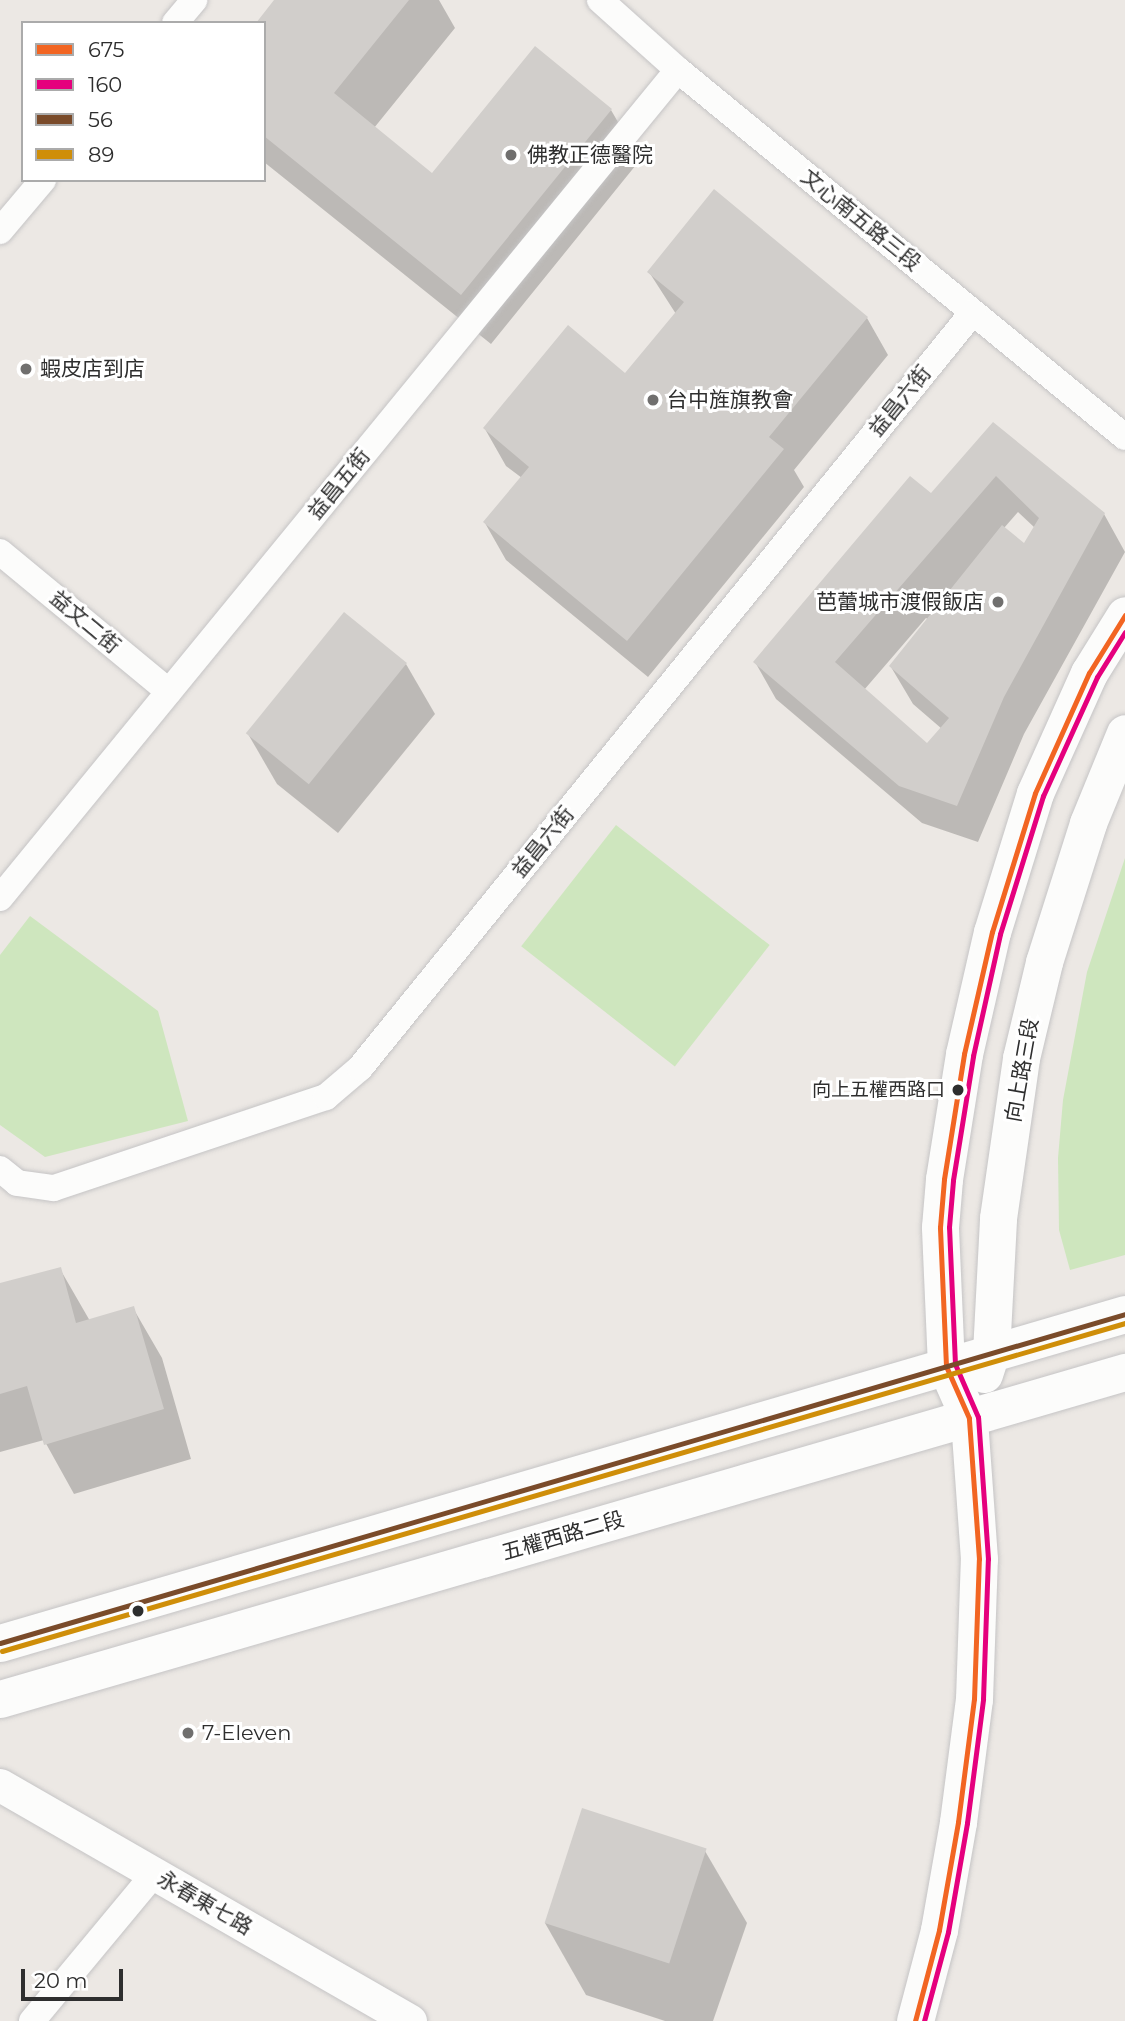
<!DOCTYPE html>
<html>
<head>
<meta charset="utf-8">
<style>
	body { margin:0 }
	#map { position:relative; width:1125px; height:2021px; overflow:hidden; background:#ece8e4; font-family:Montserrat,"Noto Sans TC",sans-serif }
	div>[style] { position:absolute }
	[style*='--x'] { left:calc(var(--x)*1px); top:calc(var(--y)*1px); width:calc(var(--w)*1px); rotate:calc(var(--a)*1deg) }
	.green>* { inset:0; background:#cee6be; transform-origin:0 0 }
	.shadow>* { inset:0; background:#0003 }
	.building>* { inset:0; background:#d1cecb; transform-origin:0 0 }
	.roads { filter:drop-shadow(0 0 2px #c5c4c5) drop-shadow(0 0 2px #c5c4c5) }
	.minor>* { height:26px; margin:-13px; padding:0 13px; transform-origin:13px; border-radius:13px; background:#fcfcfb }
	.tertiary>* { height:33px; margin:-16.5px; padding:0 16.5px; transform-origin:16.5px; border-radius:16.5px; background:#fcfcfb }
	.secondary>* { height:37px; margin:-18.5px; padding:0 18.5px; transform-origin:18.5px; border-radius:18.5px; background:#fcfcfb }
	.bus-1>* { height:5px; margin:-2.5px; padding:0 2.5px; transform-origin:2.5px; border-radius:2.5px; background:#f26522 }
	.bus-2>* { height:5px; margin:-2.5px; padding:0 2.5px; transform-origin:2.5px; border-radius:2.5px; background:#e5007d }
	.bus-3>* { height:5px; margin:-2.5px; padding:0 2.5px; transform-origin:2.5px; border-radius:2.5px; background:#7a4b2a }
	.bus-4>* { height:5px; margin:-2.5px; padding:0 2.5px; transform-origin:2.5px; border-radius:2.5px; background:#cf8e09 }
	.dots>* { width:19px; height:19px; translate:-50% -50%; box-sizing:border-box; border:4px solid #fff; border-radius:50% }
	span { translate:-50% -50%; white-space:nowrap; text-align:center; line-height:1.15; -webkit-text-stroke:6px #fff; paint-order:stroke }
	.bus-label { font-size:19px; color:#2e2e2e }
	.right { translate:-100% -50%; text-align:right }
	.poi-label { font-size:21px; color:#2e2e2e }
	.left { translate:0 -50%; text-align:left }
	.street-label { font-size:21px; color:#2e2e2e }
	.legend { position:absolute; left:21px; top:21px; width:245px; height:161px; box-sizing:border-box; background:#fff; border:2px solid #ababab; margin:0; padding:9px 12px; list-style:none; font-size:21px; color:#2e2e2e }
	.legend li { display:flex; align-items:center; gap:14px; height:35px }
	.legend b { width:35px; border:2px solid #ababab }
	.scale { position:absolute; left:21px; top:1969px; width:102px; height:32px; box-sizing:border-box; border:4px solid #2e2e2e; border-top:0; padding-left:9px; font-size:21px; line-height:24px; white-space:nowrap; color:#2e2e2e; -webkit-text-stroke:5px #fff; paint-order:stroke }
</style>
</head>
<body>
<div id="map">
	<div class="green">
		<div style="left:616px;top:825px;width:195px;height:154px;rotate:38deg"></div>
		<div style="clip-path:polygon(1125px 858px,1125px 1255px,1070px 1270px,1059px 1230px,1058px 1158px,1063px 1100px,1087px 972px)"></div>
		<div style="clip-path:polygon(30px 916px,158px 1011px,188px 1121px,45px 1157px,0 1125px,0 955px)"></div>
	</div>
	<div class="shadow">
		<div style="clip-path:polygon(277px 0,439px 0,455px 28px,374px 128px,433px 175px,611px 110px,640px 160px,491px 344px,264px 162px,264px 23px)"></div>
		<div style="clip-path:polygon(649px 272px,867px 318px,888px 355px,794px 470px,804px 487px,648px 677px,506px 560px,485px 523px,522px 478px,506px 466px,485px 429px,626px 375px,676px 314px)"></div>
		<div style="clip-path:polygon(evenodd,993px 424px,1104px 514px,1125px 552px,1024px 734px,978px 842px,922px 823px,776px 699px,755px 662px,932px 496px,993px 424px,1018px 512px,1035px 528px,1025px 545px,1004px 528px,1018px 512px,993px 424px,926px 618px,929px 620px,891px 667px,913px 704px,942px 729px,927px 745px,864px 690px,926px 618px)"></div>
		<div style="clip-path:polygon(406px 664px,435px 714px,338px 833px,277px 784px,248px 734px)"></div>
		<div style="clip-path:polygon(60px 1269px,90px 1321px,133px 1308px,162px 1358px,191px 1459px,74px 1494px,44px 1440px,0 1452px,0 1285px)"></div>
		<div style="clip-path:polygon(705px 1851px,747px 1923px,713px 2021px,665px 2021px,586px 1995px,545px 1923px)"></div>
	</div>
	<div class="building">
		<div style="clip-path:polygon(274px 0,409px 0,334px 93px,432px 173px,535px 46px,612px 109px,461px 295px,264px 136px,264px 23px,256px 23px)"></div>
		<div style="clip-path:polygon(714px 189px,868px 317px,769px 437px,784px 449px,627px 641px,483px 522px,529px 467px,483px 428px,568px 325px,625px 373px,684px 302px,647px 272px)"></div>
		<div style="clip-path:polygon(evenodd,993px 422px,1105px 513px,1004px 697px,957px 806px,899px 786px,753px 662px,910px 476px,931px 493px,993px 422px,996px 476px,1039px 518px,1024px 543px,1002px 525px,889px 666px,949px 718px,927px 743px,835px 662px,996px 476px)"></div>
		<div style="left:344px;top:612px;width:81px;height:156px;rotate:39deg"></div>
		<div style="clip-path:polygon(61px 1267px,76px 1323px,134px 1306px,164px 1409px,44px 1445px,27px 1386px,0 1394px,0 1283px)"></div>
		<div style="left:582px;top:1808px;width:131px;height:121px;rotate:18deg"></div>
	</div>
	<div class="roads">
		<div class="minor">
			<div style="--x:600;--y:0;--w:105;--a:41.9"></div>
			<div style="--x:678;--y:70;--w:578;--a:39.39"></div>
			<div style="--x:175;--y:23;--w:30;--a:-50"></div>
			<div style="--x:0;--y:231;--w:67;--a:-49.9"></div>
			<div style="--x:0;--y:552;--w:219;--a:39.6"></div>
			<div style="--x:0;--y:898;--w:1070;--a:-50.69"></div>
			<div style="--x:0;--y:1169;--w:22;--a:39"></div>
			<div style="--x:17;--y:1183;--w:37;--a:8"></div>
			<div style="--x:54;--y:1188;--w:287;--a:-18.5"></div>
			<div style="--x:326;--y:1097;--w:45;--a:-40.5"></div>
			<div style="--x:360;--y:1068;--w:973;--a:-50.96"></div>
			<div style="--x:32;--y:2021;--w:191;--a:-50.3"></div>
		</div>
		<div class="tertiary">
			<div style="--x:0;--y:1785;--w:473;--a:29.9"></div>
		</div>
		<div class="secondary">
			<div style="--x:984;--y:1374;--w:22;--a:-72"></div>
			<div style="--x:991;--y:1353;--w:135;--a:-87"></div>
			<div style="--x:998;--y:1218;--w:162;--a:-81.8"></div>
			<div style="--x:1021;--y:1058;--w:99;--a:-76.5"></div>
			<div style="--x:1044;--y:962;--w:146;--a:-72.4"></div>
			<div style="--x:1088;--y:823;--w:97;--a:-67.7"></div>
			<div style="--x:0;--y:1643;--w:1172;--a:-16.3"></div>
			<div style="--x:0;--y:1699;--w:1172;--a:-16.21"></div>
			<div style="--x:915;--y:2021;--w:94;--a:-75.2"></div>
			<div style="--x:939;--y:1930;--w:110;--a:-80"></div>
			<div style="--x:958;--y:1822;--w:124;--a:-82.6"></div>
			<div style="--x:974;--y:1699;--w:140;--a:-88"></div>
			<div style="--x:979;--y:1559;--w:141;--a:-94.1"></div>
			<div style="--x:969;--y:1418;--w:57;--a:-113.9"></div>
			<div style="--x:946;--y:1366;--w:139;--a:-92.5"></div>
			<div style="--x:940;--y:1227;--w:48;--a:-85.2"></div>
			<div style="--x:944;--y:1179;--w:127;--a:-80.9"></div>
			<div style="--x:964;--y:1054;--w:125;--a:-77.1"></div>
			<div style="--x:992;--y:932;--w:145;--a:-72.8"></div>
			<div style="--x:1035;--y:793;--w:132;--a:-65.8"></div>
			<div style="--x:1089;--y:673;--w:68;--a:-58.2"></div>
		</div>
	</div>
	<div class="bus-1">
		<div style="--x:915;--y:2021;--w:94;--a:-75.2"></div>
		<div style="--x:939;--y:1930;--w:110;--a:-80"></div>
		<div style="--x:958;--y:1822;--w:124;--a:-82.6"></div>
		<div style="--x:974;--y:1699;--w:140;--a:-88"></div>
		<div style="--x:979;--y:1559;--w:141;--a:-94.1"></div>
		<div style="--x:969;--y:1418;--w:57;--a:-113.9"></div>
		<div style="--x:946;--y:1366;--w:139;--a:-92.5"></div>
		<div style="--x:940;--y:1227;--w:48;--a:-85.2"></div>
		<div style="--x:944;--y:1179;--w:127;--a:-80.9"></div>
		<div style="--x:964;--y:1054;--w:125;--a:-77.1"></div>
		<div style="--x:992;--y:932;--w:145;--a:-72.8"></div>
		<div style="--x:1035;--y:793;--w:132;--a:-65.8"></div>
		<div style="--x:1089;--y:673;--w:68;--a:-58.2"></div>
	</div>
	<div class="bus-2">
		<div style="--x:924;--y:2021;--w:92;--a:-74.9"></div>
		<div style="--x:948;--y:1932;--w:111;--a:-80.1"></div>
		<div style="--x:967;--y:1823;--w:125;--a:-82.6"></div>
		<div style="--x:983;--y:1699;--w:140;--a:-88"></div>
		<div style="--x:988;--y:1559;--w:142;--a:-94"></div>
		<div style="--x:978;--y:1417;--w:58;--a:-113.5"></div>
		<div style="--x:955;--y:1364;--w:137;--a:-92.5"></div>
		<div style="--x:949;--y:1227;--w:47;--a:-85.1"></div>
		<div style="--x:953;--y:1180;--w:126;--a:-80.8"></div>
		<div style="--x:973;--y:1056;--w:125;--a:-77.5"></div>
		<div style="--x:1000;--y:934;--w:145;--a:-72.7"></div>
		<div style="--x:1043;--y:796;--w:131;--a:-65.6"></div>
		<div style="--x:1097;--y:677;--w:53;--a:-58.1"></div>
	</div>
	<div class="bus-3">
		<div style="--x:0;--y:1643;--w:1172;--a:-16.3"></div>
	</div>
	<div class="bus-4">
		<div style="--x:2;--y:1651;--w:1170;--a:-16.28"></div>
	</div>
	<div class="dots">
		<div style="left:511px;top:155px;background:#706f6e"></div>
		<div style="left:26px;top:369px;background:#706f6e"></div>
		<div style="left:653px;top:400px;background:#706f6e"></div>
		<div style="left:998px;top:602px;background:#706f6e"></div>
		<div style="left:958px;top:1090px;background:#2e2e2e"></div>
		<div style="left:138px;top:1611px;background:#2e2e2e"></div>
		<div style="left:188px;top:1733px;background:#706f6e"></div>
	</div>
	<div class="bus-label">
		<span class="right" style="left:945px;top:1090px">向上五權西路口</span>
	</div>
	<div class="poi-label">
		<span class="left" style="left:527px;top:155px">佛教正德醫院</span>
		<span class="left" style="left:40px;top:369px">蝦皮店到店</span>
		<span class="left" style="left:667px;top:400px">台中旌旗教會</span>
		<span class="right" style="left:984px;top:602px">芭蕾城市渡假飯店</span>
		<span class="left" style="left:202px;top:1733px">7-Eleven</span>
	</div>
	<div class="street-label">
		<span style="left:861px;top:220px;rotate:39deg">文心南五路三段</span>
		<span style="left:900px;top:401px;rotate:-51deg">益昌六街</span>
		<span style="left:339px;top:484px;rotate:-51deg">益昌五街</span>
		<span style="left:85px;top:622px;rotate:40deg">益文二街</span>
		<span style="left:543px;top:842px;rotate:-51deg">益昌六街</span>
		<span style="left:1022px;top:1070px;rotate:-80deg">向上路三段</span>
		<span style="left:563px;top:1536px;rotate:-16deg">五權西路二段</span>
		<span style="left:205px;top:1903px;rotate:30deg">永春東七路</span>
	</div>
	<ul class="legend">
	<li><b style="height:9px;background:#f26522"></b>675</li>
	<li><b style="height:9px;background:#e5007d"></b>160</li>
	<li><b style="height:9px;background:#7a4b2a"></b>56</li>
	<li><b style="height:9px;background:#cf8e09"></b>89</li>
	</ul>
	<div class="scale">20 m</div>
</div>
</body>
</html>
